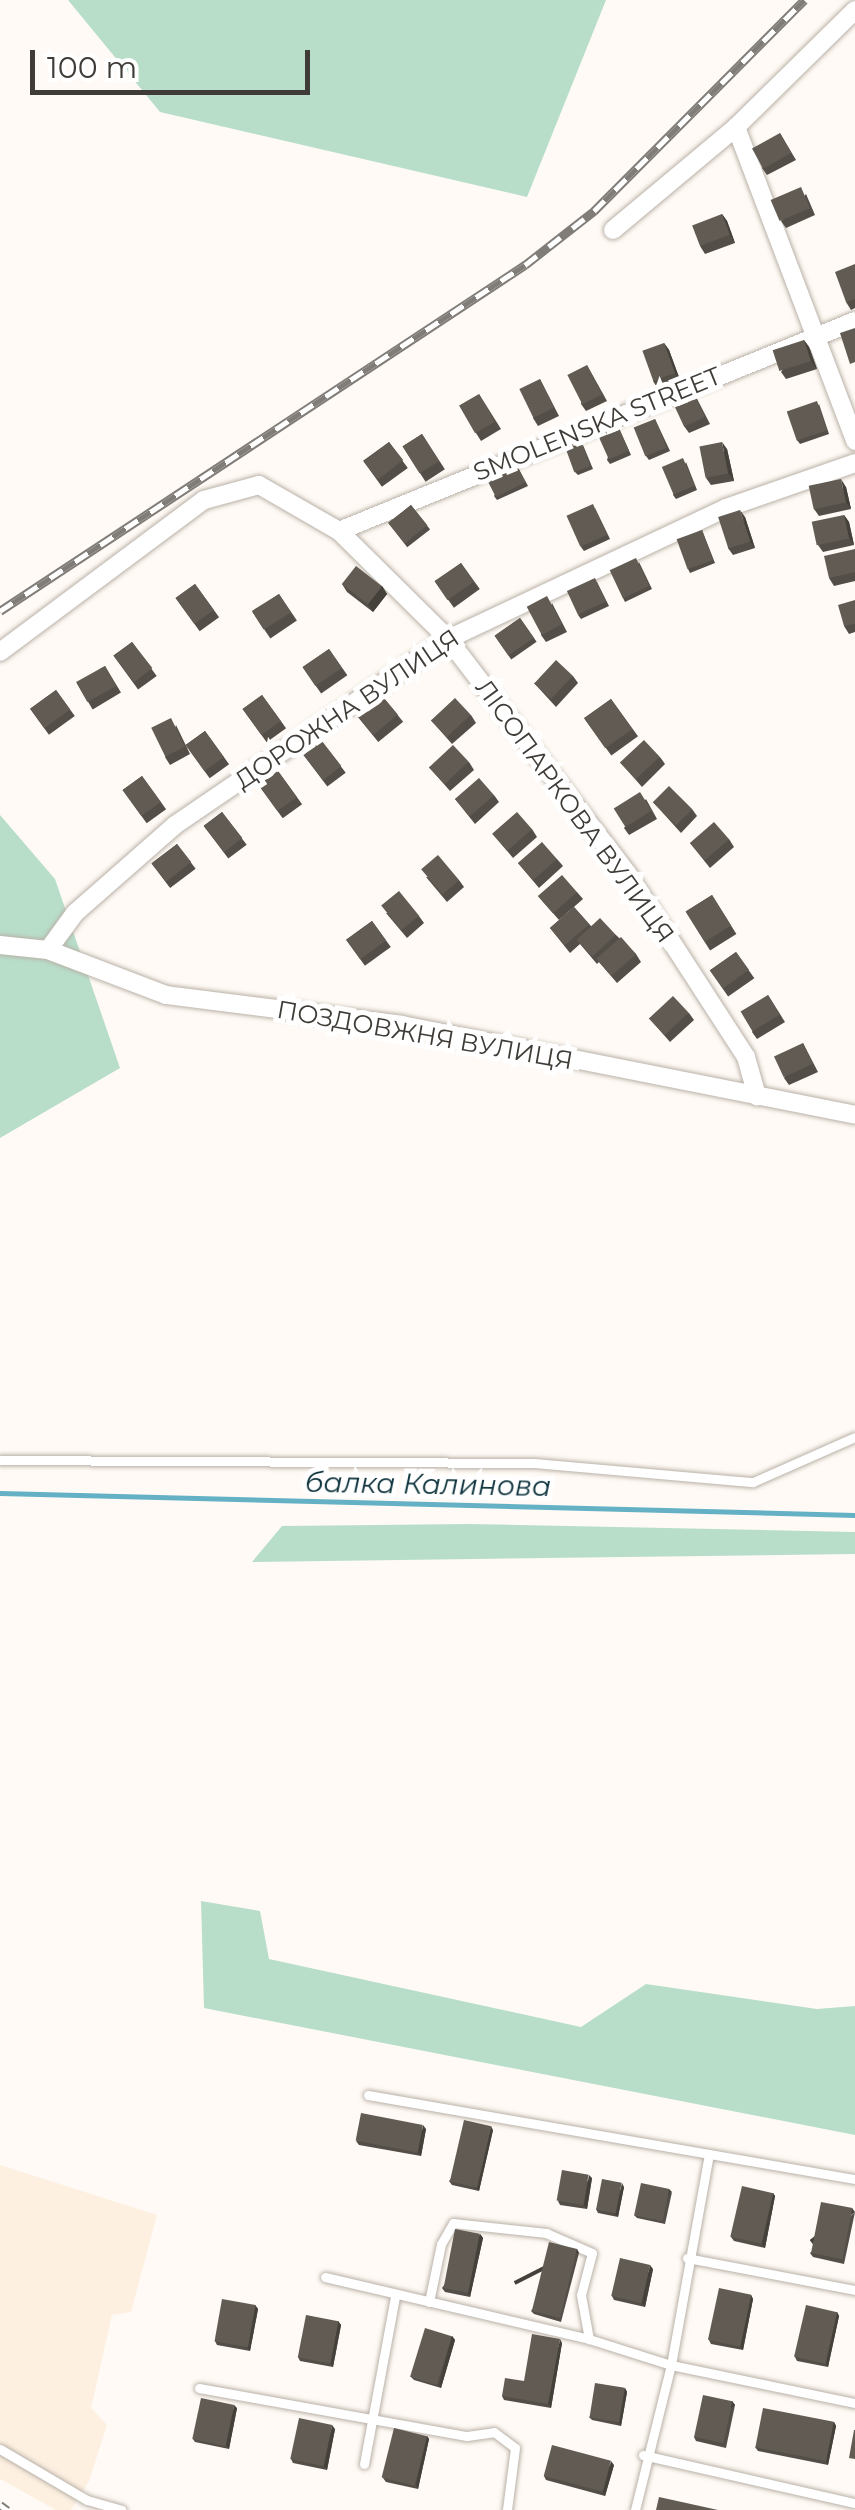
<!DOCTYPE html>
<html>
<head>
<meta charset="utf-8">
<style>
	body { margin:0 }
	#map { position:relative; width:855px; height:2510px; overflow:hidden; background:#fffaf5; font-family:Montserrat,sans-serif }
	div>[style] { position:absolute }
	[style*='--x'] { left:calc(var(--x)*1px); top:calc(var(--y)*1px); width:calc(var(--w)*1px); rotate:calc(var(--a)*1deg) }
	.built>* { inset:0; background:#fdf0e1 }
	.green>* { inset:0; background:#b8deca }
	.stream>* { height:5px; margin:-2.5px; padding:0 2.5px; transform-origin:2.5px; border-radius:2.5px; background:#64b1c5 }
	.roads { filter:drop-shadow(0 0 2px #b9b1a8) drop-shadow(0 0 2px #b9b1a8) }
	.service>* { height:9px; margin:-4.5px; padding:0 4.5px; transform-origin:4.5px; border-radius:4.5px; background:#fff }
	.minor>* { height:18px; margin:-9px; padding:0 9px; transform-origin:9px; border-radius:9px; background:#fff }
	.rail>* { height:9px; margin-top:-4.5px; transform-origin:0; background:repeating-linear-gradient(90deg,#fff 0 15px,#807c78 0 30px); box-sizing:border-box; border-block:2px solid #807c78 }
	.wall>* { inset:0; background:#534e47; transform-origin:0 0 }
	.shaded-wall>* { inset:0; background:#44403a; transform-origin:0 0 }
	.building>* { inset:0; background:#615b53; transform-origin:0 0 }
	span { translate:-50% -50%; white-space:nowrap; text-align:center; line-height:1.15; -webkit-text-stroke:10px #fff; paint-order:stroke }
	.street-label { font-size:25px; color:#3f3c38 }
	.water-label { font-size:28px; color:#0d333c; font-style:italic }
	.scale { position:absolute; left:30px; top:50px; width:280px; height:45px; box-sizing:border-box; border:5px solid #3f3c38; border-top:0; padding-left:12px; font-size:30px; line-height:35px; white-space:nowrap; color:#3f3c38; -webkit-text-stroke:8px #fff; paint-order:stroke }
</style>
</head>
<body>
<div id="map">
	<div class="built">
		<div style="clip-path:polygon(0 2165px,157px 2215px,131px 2312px,112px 2315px,91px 2408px,107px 2425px,89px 2481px,71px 2510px,56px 2510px,0 2479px)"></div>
	</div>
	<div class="green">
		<div style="clip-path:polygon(68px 0,606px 0,527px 197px,160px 112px)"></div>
		<div style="clip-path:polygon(0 815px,55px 879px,120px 1068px,0 1138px)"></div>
		<div style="clip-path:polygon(469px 1524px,855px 1532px,855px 1554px,252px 1562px,282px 1526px)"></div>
		<div style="clip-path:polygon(201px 1901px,260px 1911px,269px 1959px,581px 2027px,646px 1984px,817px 2009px,855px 2006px,855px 2135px,204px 2008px)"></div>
	</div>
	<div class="stream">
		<div style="--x:0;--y:1493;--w:855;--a:1.47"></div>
	</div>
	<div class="roads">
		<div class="service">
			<div style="--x:0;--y:1460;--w:534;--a:0.32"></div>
			<div style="--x:534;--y:1463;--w:220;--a:5"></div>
			<div style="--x:753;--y:1482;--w:111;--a:-23.8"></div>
			<div style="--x:368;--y:2095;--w:494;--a:9.8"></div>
			<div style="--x:687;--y:2258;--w:171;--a:10.8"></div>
			<div style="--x:325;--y:2277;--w:271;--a:13.2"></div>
			<div style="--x:589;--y:2339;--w:86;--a:17.6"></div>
			<div style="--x:671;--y:2365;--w:188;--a:11.7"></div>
			<div style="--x:429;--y:2302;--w:59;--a:-78.3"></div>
			<div style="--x:441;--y:2244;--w:24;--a:-60"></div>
			<div style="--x:453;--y:2223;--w:94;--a:6.1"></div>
			<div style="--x:546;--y:2233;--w:50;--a:23.5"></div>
			<div style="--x:592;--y:2253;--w:43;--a:104.7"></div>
			<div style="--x:581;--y:2295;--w:45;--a:79.7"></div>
			<div style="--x:199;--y:2388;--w:272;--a:10.2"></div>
			<div style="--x:467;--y:2436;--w:27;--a:-8"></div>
			<div style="--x:494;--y:2432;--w:26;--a:37"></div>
			<div style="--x:515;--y:2448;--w:63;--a:97.4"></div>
			<div style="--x:0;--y:2449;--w:101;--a:30.4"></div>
			<div style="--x:87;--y:2500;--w:36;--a:16"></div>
			<div style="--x:643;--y:2455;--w:217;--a:12.8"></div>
			<div style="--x:364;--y:2464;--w:171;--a:-79.5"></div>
			<div style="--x:635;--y:2510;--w:149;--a:-76.1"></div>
			<div style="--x:671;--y:2365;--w:214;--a:-79.8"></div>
		</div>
		<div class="minor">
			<div style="--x:736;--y:127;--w:336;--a:69.2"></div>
			<div style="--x:613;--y:230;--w:160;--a:-39.9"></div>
			<div style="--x:736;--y:127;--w:167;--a:-44.5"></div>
			<div style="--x:339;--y:531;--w:557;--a:-22.15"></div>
			<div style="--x:0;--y:652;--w:254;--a:-36.7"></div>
			<div style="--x:204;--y:500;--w:57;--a:-15.3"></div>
			<div style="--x:259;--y:485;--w:92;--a:29.9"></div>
			<div style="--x:339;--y:531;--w:153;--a:44.7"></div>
			<div style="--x:448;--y:639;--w:295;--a:52.6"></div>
			<div style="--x:627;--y:873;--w:219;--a:57.1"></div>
			<div style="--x:746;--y:1057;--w:41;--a:74.2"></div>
			<div style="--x:0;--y:945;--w:48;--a:5.9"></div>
			<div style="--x:48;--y:950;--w:126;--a:20.9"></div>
			<div style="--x:166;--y:995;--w:238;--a:7.2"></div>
			<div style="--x:402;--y:1025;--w:462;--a:11.2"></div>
			<div style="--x:48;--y:950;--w:46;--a:-53.9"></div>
			<div style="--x:75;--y:913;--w:133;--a:-41.3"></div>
			<div style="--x:175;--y:825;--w:330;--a:-34.3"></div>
			<div style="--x:448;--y:639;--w:307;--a:-25.2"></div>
			<div style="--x:726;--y:508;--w:137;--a:-19.2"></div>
		</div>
	</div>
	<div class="rail">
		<div style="--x:0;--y:611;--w:629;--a:-33.39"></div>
		<div style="--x:525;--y:265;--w:88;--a:-38"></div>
		<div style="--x:594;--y:211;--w:298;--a:-45.1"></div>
		<div style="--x:0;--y:2505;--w:9;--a:36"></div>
	</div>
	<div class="wall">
		<div style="clip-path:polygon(780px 133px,796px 160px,767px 175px,762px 168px)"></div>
		<div style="clip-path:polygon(806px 194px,815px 215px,786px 228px,781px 221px)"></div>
		<div style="clip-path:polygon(722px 214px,727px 221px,735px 243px,705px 254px,700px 246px)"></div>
		<div style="clip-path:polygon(855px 264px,855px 308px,851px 310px,846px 302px)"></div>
		<div style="clip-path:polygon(804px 340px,809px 347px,817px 369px,786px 379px,781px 372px)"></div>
		<div style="clip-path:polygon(664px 343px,669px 350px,680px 380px,658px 389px,653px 381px)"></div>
		<div style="clip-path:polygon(587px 365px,607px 401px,586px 411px,581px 404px)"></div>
		<div style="clip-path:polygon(540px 379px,559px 416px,538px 426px,533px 418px)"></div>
		<div style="clip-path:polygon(691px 387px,710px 424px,689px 433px,684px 426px)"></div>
		<div style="clip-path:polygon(479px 394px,501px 429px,481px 441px,476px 433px)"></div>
		<div style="clip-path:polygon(819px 404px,829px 434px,800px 444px,797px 440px)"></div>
		<div style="clip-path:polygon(655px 419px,670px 451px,649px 460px,646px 456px)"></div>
		<div style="clip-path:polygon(618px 426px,631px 455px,610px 464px,607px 460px)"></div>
		<div style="left:422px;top:434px;width:42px;height:23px;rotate:57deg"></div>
		<div style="left:389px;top:442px;width:32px;height:32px;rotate:54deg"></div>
		<div style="clip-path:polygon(583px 445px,593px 469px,578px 475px,575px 472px)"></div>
		<div style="clip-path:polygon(727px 449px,734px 481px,711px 485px,706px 478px)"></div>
		<div style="clip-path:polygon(514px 460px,528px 486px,497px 500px,494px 496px)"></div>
		<div style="clip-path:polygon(686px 462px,697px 490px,676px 499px,673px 495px)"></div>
		<div style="clip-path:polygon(846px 487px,851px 509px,819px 516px,814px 509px)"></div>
		<div style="left:411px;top:505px;width:31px;height:29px;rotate:52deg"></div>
		<div style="clip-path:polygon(595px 508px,610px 539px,584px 551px,581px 547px)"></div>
		<div style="clip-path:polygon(844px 515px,849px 522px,854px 545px,823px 552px,818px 545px)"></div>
		<div style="clip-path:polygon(745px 517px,755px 548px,733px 555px,728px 548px)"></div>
		<div style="clip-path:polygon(702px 530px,715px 563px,690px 573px,688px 569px)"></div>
		<div style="clip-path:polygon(855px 549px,855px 581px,834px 586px,829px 578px)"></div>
		<div style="clip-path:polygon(639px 562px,652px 589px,625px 602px,623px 598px)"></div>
		<div style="left:461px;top:563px;width:32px;height:32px;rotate:54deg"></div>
		<div style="clip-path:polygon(597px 582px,609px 606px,581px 619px,578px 615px)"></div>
		<div style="left:195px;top:584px;width:41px;height:24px;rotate:54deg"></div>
		<div style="clip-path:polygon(342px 584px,382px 586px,387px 594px,373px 612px,347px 592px)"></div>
		<div style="left:279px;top:594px;width:32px;height:32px;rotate:56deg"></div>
		<div style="clip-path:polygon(855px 600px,855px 632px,849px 634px,844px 626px)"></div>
		<div style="clip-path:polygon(552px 603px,567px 632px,546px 642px,541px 635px)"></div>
		<div style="left:520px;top:618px;width:29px;height:31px;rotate:55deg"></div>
		<div style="left:132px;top:642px;width:42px;height:23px;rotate:54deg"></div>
		<div style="left:329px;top:649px;width:32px;height:32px;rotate:55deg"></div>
		<div style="left:105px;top:666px;width:31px;height:33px;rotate:59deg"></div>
		<div style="clip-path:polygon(573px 676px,578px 683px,556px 707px,534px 683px)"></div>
		<div style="left:56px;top:690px;width:32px;height:32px;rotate:54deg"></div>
		<div style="left:262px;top:695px;width:41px;height:24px;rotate:54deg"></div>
		<div style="left:383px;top:697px;width:32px;height:32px;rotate:51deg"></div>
		<div style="left:611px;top:699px;width:46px;height:33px;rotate:54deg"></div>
		<div style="clip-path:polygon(471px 715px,476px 723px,452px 744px,431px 720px)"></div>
		<div style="clip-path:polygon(176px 725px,190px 754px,170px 765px,165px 757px)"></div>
		<div style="left:205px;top:731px;width:41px;height:24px;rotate:54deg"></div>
		<div style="left:321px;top:740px;width:41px;height:23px;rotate:53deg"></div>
		<div style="clip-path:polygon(660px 757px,665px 764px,642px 787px,621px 763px)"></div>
		<div style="clip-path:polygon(469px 762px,474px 770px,450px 791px,429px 767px)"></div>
		<div style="left:278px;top:771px;width:41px;height:24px;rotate:54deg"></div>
		<div style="left:142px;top:776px;width:41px;height:24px;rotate:54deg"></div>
		<div style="clip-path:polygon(494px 795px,499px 802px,475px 824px,455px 799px)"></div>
		<div style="clip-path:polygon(646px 799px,657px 819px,629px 835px,624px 828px)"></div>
		<div style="clip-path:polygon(653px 802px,692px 809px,697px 816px,681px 833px)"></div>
		<div style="left:222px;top:812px;width:41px;height:23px;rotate:53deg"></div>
		<div style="clip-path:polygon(532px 829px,537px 837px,513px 858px,493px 834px)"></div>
		<div style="clip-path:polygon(729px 839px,734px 847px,710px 868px,690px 843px)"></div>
		<div style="left:177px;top:844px;width:31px;height:32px;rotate:53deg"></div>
		<div style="clip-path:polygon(557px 859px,563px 866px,539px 888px,518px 863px)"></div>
		<div style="clip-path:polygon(426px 877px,459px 880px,464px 887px,447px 902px)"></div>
		<div style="clip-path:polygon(577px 892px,583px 899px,559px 920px,538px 896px)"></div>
		<div style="left:712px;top:895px;width:46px;height:31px;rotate:58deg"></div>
		<div style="clip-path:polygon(574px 907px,591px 926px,616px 935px,636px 954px,641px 962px,617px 983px,599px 962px,597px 964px,580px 944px,570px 953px,550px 928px)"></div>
		<div style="clip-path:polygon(386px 913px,419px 916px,424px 923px,407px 938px)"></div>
		<div style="left:372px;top:921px;width:32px;height:32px;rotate:54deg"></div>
		<div style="left:736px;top:952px;width:32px;height:32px;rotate:55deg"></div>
		<div style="clip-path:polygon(768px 995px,785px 1022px,757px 1039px,752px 1032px)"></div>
		<div style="clip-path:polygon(689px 1013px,694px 1020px,670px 1042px,649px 1018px)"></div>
		<div style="clip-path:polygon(803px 1043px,818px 1072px,789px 1085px,784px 1078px)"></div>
		<div style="clip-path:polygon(426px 2129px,421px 2156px,359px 2145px,356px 2141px)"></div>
		<div style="clip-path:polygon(493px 2130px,479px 2191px,452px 2185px,449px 2181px)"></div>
		<div style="clip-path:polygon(592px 2178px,587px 2209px,560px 2205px,558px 2201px)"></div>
		<div style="clip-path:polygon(624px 2187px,618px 2217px,598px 2213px,596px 2209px)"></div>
		<div style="clip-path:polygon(672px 2192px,665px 2224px,637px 2218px,634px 2215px)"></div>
		<div style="clip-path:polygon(773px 2193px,775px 2196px,765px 2248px,734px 2241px,731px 2237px)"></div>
		<div style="clip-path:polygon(855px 2212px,844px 2264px,813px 2257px,810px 2253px)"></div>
		<div style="clip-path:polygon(480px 2234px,483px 2238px,470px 2297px,445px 2292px,442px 2288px)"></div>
		<div style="clip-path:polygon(577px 2249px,579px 2253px,561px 2322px,534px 2314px,531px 2311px)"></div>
		<div style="clip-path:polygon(653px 2269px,645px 2307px,614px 2300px,612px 2296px)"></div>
		<div style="clip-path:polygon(751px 2295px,753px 2299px,743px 2350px,711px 2344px,709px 2340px)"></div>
		<div style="clip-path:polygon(255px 2305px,258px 2309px,250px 2351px,217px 2345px,215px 2341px)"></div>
		<div style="clip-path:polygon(837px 2312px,839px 2316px,828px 2367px,797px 2361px,795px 2357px)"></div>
		<div style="clip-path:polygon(338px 2321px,341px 2325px,333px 2367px,300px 2361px,298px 2357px)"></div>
		<div style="clip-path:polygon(452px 2336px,455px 2340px,441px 2388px,414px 2380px,411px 2377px)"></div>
		<div style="clip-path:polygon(562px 2343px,551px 2408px,504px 2400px,502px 2396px,524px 2381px)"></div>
		<div style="clip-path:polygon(625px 2388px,627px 2392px,621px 2426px,592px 2420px,589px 2417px)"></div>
		<div style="clip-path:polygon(732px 2401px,735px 2405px,726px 2448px,696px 2441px,694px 2437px)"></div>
		<div style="clip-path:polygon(237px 2408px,229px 2449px,195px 2442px,193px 2439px)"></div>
		<div style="clip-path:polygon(834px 2422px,836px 2426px,828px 2465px,758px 2451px,755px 2447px)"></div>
		<div style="clip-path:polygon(335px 2429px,327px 2470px,293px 2463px,291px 2459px)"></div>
		<div style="clip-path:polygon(427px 2436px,429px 2439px,418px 2489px,386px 2482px,383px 2478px)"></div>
		<div style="clip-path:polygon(614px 2465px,605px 2496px,546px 2480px,544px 2476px)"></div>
	</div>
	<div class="shaded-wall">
		<div style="clip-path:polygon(722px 214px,727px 221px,735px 243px,730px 235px)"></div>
		<div style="clip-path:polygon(804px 340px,809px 347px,817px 369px,811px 361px)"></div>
		<div style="clip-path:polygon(664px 343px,669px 350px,680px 380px,675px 373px)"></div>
		<div style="clip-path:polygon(722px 442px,727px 449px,734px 481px,728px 473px)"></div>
		<div style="clip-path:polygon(841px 479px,846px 487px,851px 509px,846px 502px)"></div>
		<div style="clip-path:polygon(740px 510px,745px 517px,755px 548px,750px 541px)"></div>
		<div style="clip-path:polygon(844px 515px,849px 522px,854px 545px,849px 538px)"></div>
		<div style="clip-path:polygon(382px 586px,387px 594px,373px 612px,368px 604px)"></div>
		<div style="clip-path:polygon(423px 2125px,426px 2129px,421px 2156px,418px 2153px)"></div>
		<div style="clip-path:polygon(491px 2126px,493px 2130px,479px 2191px,476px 2188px)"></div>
		<div style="clip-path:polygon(589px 2175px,592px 2178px,587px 2209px,584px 2205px)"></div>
		<div style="clip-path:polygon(622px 2183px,624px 2187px,618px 2217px,615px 2214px)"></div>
		<div style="left:669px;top:2189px;width:4px;height:33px;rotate:45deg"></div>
		<div style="clip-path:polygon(773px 2193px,775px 2196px,765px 2248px,762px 2244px)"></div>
		<div style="left:852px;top:2208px;width:5px;height:53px;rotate:53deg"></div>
		<div style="clip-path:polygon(480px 2234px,483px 2238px,470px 2297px,468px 2293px)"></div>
		<div style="left:577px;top:2249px;width:4px;height:71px;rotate:63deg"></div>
		<div style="clip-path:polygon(650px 2265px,653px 2269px,645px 2307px,642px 2303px)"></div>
		<div style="clip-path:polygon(751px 2295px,753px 2299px,743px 2350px,740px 2347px)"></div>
		<div style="clip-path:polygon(255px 2305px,258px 2309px,250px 2351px,247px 2347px)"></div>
		<div style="clip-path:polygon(837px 2312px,839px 2316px,828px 2367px,826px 2364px)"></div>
		<div style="clip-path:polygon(338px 2321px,341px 2325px,333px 2367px,331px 2364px)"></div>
		<div style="clip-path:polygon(452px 2336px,455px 2340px,441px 2388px,439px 2385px)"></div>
		<div style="clip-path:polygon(560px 2339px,562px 2343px,551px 2408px,548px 2404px)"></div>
		<div style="clip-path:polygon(625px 2388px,627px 2392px,621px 2426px,619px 2422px)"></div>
		<div style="left:732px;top:2401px;width:5px;height:44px;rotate:53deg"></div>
		<div style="clip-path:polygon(234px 2405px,237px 2408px,229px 2449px,226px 2445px)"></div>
		<div style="clip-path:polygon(834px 2422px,836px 2426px,828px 2465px,826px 2462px)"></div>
		<div style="clip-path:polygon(332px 2425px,335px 2429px,327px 2470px,324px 2466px)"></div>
		<div style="clip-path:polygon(427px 2436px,429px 2439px,418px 2489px,416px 2485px)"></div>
		<div style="clip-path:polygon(611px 2461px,614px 2465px,605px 2496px,603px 2492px)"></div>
	</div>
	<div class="building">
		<div style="left:780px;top:133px;width:23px;height:32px;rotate:61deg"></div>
		<div style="left:801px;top:187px;width:23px;height:33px;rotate:67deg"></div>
		<div style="left:722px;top:214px;width:22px;height:32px;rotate:69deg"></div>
		<div style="clip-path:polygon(855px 264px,855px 299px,846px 302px,835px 272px)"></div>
		<div style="clip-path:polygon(855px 328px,855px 362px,850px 364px,840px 333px)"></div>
		<div style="left:804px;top:340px;width:22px;height:33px;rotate:72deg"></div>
		<div style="left:664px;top:343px;width:32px;height:23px;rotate:70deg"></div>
		<div style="left:587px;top:365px;width:33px;height:22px;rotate:63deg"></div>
		<div style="left:540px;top:379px;width:32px;height:23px;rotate:64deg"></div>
		<div style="left:691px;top:387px;width:33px;height:23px;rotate:65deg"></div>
		<div style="left:479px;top:394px;width:32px;height:23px;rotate:60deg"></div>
		<div style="left:817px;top:401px;width:31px;height:32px;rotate:71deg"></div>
		<div style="left:655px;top:419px;width:31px;height:23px;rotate:68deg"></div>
		<div style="left:618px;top:426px;width:27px;height:22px;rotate:66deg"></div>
		<div style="left:422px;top:434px;width:32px;height:23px;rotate:58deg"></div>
		<div style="left:581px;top:441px;width:27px;height:17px;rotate:70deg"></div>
		<div style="left:389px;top:442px;width:23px;height:32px;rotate:52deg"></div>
		<div style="left:722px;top:442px;width:32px;height:23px;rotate:79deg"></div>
		<div style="left:683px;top:458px;width:30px;height:23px;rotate:67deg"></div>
		<div style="left:514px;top:460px;width:25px;height:33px;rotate:63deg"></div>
		<div style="left:841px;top:479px;width:24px;height:33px;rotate:78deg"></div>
		<div style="left:593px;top:504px;width:34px;height:29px;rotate:66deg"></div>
		<div style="left:411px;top:505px;width:26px;height:29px;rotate:51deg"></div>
		<div style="left:740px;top:510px;width:33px;height:23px;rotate:72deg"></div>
		<div style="left:844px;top:515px;width:24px;height:33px;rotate:78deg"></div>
		<div style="left:702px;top:530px;width:32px;height:27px;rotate:70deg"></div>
		<div style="clip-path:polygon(855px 549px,855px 572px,829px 578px,824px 556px)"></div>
		<div style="left:636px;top:558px;width:31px;height:29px;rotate:65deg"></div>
		<div style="left:461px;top:563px;width:23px;height:32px;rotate:56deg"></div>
		<div style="left:356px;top:566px;width:33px;height:23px;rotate:38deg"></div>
		<div style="left:595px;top:578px;width:26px;height:31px;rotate:65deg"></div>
		<div style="left:195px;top:584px;width:32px;height:24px;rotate:54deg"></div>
		<div style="left:279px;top:594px;width:22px;height:32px;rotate:58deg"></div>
		<div style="left:547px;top:596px;width:32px;height:23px;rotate:62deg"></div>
		<div style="clip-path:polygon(855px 600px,855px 624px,844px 626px,838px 605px)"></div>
		<div style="left:520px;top:618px;width:24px;height:31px;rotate:55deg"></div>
		<div style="left:132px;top:642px;width:33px;height:23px;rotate:52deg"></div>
		<div style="left:329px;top:649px;width:23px;height:32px;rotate:56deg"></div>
		<div style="left:556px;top:660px;width:23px;height:32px;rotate:43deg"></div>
		<div style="left:105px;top:666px;width:23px;height:33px;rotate:61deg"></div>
		<div style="left:56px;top:690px;width:24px;height:32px;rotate:54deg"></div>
		<div style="left:262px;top:695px;width:32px;height:24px;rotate:54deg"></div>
		<div style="left:383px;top:697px;width:23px;height:32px;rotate:50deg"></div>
		<div style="left:455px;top:698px;width:23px;height:33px;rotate:47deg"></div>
		<div style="left:611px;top:699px;width:37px;height:33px;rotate:55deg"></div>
		<div style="left:171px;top:718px;width:32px;height:22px;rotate:64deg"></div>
		<div style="left:205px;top:731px;width:32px;height:24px;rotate:54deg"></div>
		<div style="left:321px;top:740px;width:33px;height:23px;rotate:52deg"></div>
		<div style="left:644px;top:740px;width:23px;height:33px;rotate:47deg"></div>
		<div style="left:453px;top:745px;width:23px;height:33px;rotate:47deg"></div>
		<div style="left:278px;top:771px;width:32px;height:24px;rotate:54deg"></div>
		<div style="left:142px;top:776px;width:32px;height:24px;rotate:54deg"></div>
		<div style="left:479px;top:778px;width:23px;height:32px;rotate:49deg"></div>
		<div style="left:669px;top:786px;width:33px;height:23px;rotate:45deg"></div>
		<div style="left:640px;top:792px;width:22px;height:31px;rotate:58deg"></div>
		<div style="left:222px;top:812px;width:33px;height:23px;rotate:52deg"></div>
		<div style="left:517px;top:812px;width:23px;height:33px;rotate:49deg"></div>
		<div style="left:714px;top:822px;width:23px;height:32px;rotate:49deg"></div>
		<div style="left:542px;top:842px;width:23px;height:32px;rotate:49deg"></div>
		<div style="left:177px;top:844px;width:23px;height:32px;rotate:52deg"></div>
		<div style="left:438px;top:855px;width:33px;height:22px;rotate:50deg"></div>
		<div style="left:562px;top:875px;width:23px;height:32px;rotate:49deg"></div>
		<div style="left:399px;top:891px;width:32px;height:23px;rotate:51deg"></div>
		<div style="left:712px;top:895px;width:36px;height:31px;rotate:58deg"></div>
		<div style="left:574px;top:907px;width:23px;height:32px;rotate:49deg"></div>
		<div style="left:600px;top:918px;width:23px;height:32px;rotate:47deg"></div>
		<div style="left:372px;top:921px;width:24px;height:32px;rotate:54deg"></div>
		<div style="left:621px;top:937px;width:23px;height:33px;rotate:49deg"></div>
		<div style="left:736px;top:952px;width:22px;height:32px;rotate:54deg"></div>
		<div style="left:768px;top:995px;width:23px;height:32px;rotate:59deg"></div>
		<div style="left:673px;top:996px;width:23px;height:33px;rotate:47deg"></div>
		<div style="left:803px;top:1043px;width:23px;height:32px;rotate:65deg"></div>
		<div style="left:361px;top:2113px;width:63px;height:28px;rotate:11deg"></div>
		<div style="left:464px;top:2120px;width:28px;height:63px;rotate:13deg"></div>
		<div style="left:562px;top:2170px;width:27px;height:31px;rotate:10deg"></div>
		<div style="left:602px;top:2179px;width:20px;height:31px;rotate:11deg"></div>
		<div style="left:641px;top:2183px;width:29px;height:33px;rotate:12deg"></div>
		<div style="left:742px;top:2186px;width:32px;height:52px;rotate:13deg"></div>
		<div style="left:821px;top:2202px;width:32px;height:52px;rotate:11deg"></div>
		<div style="left:455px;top:2229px;width:25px;height:60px;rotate:11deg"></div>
		<div style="left:549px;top:2242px;width:29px;height:71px;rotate:14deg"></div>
		<div style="left:620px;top:2258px;width:31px;height:39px;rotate:13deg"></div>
		<div style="left:719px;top:2288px;width:33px;height:53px;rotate:12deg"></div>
		<div style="left:222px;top:2299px;width:34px;height:43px;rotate:10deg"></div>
		<div style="left:806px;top:2305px;width:32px;height:53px;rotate:13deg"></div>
		<div style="left:306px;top:2315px;width:33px;height:43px;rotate:11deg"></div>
		<div style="left:425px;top:2328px;width:28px;height:51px;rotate:17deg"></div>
		<div style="clip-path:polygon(532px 2334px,560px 2339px,548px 2404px,502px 2396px,505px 2378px,524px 2381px)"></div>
		<div style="left:595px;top:2383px;width:30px;height:35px;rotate:9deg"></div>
		<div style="left:703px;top:2395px;width:30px;height:43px;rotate:12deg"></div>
		<div style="left:201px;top:2398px;width:34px;height:42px;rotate:12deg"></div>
		<div style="left:763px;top:2408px;width:72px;height:40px;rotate:11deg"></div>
		<div style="left:299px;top:2418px;width:34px;height:42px;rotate:12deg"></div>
		<div style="left:394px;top:2428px;width:34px;height:51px;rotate:14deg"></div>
		<div style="clip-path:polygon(854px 2430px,855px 2430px,855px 2459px,849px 2458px)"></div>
		<div style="left:552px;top:2445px;width:61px;height:32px;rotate:15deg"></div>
		<div style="clip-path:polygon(659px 2497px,718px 2510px,656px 2510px)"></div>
	</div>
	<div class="street-label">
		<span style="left:597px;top:424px;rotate:-22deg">SMOLENSKA STREET</span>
		<span style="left:347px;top:709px;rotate:-34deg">ДОРОЖНА ВУЛИЦЯ</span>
		<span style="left:575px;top:811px;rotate:54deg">ЛІСОПАРКОВА ВУЛИЦЯ</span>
		<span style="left:425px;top:1035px;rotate:10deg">ПОЗДОВЖНЯ ВУЛИЦЯ</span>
	</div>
	<div class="water-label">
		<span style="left:428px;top:1484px;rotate:1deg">балка Калинова</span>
	</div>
	<div class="scale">100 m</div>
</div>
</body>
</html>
